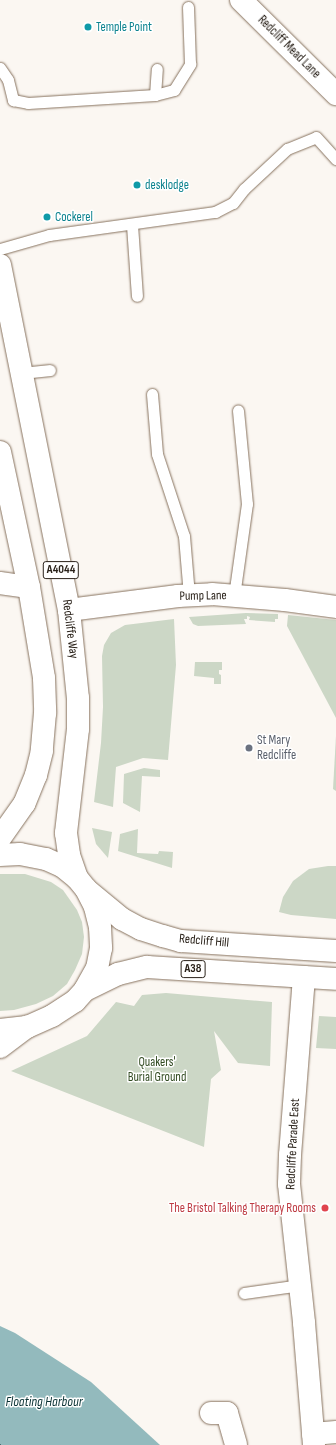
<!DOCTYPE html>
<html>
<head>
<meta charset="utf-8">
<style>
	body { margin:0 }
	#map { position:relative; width:336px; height:1445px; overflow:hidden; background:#fbf7f2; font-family:"Sofia Sans Condensed",sans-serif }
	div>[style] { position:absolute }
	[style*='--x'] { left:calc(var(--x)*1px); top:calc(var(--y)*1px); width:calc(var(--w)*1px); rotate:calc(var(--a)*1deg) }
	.green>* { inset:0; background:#ccd7c6 }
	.water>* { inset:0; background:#93babd }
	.ferry>* { height:1px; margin-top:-0.5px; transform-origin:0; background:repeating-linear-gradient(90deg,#0b3335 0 5px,transparent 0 9px) }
	.roads { filter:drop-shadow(0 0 1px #87725e) drop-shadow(0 0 1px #87725e) }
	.lane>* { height:11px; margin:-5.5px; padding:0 5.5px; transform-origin:5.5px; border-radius:5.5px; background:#fff }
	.street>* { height:22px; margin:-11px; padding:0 11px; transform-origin:11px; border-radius:11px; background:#fff }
	.secondary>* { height:22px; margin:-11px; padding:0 11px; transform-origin:11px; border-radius:11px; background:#fff }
	.primary>* { height:22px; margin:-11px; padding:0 11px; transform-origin:11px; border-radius:11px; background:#fff }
	.dots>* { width:11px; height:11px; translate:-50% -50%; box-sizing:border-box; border:2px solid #fff; border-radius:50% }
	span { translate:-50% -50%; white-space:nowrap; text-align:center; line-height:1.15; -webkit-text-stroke:3px #fff; paint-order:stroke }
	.shield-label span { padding:1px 3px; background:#fff; border:1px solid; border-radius:3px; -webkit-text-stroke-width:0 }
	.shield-label { font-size:12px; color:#2a221a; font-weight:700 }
	.culture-label { font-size:13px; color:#0d838f }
	.left { translate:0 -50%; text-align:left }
	.street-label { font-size:13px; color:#2a221a }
	.worship-label { font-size:13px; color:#5b616d }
	.park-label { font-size:13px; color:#324b22 }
	.health-label { font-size:13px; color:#be3a42 }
	.right { translate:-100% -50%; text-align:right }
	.water-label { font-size:14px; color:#0b3335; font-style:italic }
</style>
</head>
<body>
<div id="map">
	<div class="green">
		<div style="clip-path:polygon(246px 613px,278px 614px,278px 619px,275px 619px,275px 622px,249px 620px,250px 617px,247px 616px,247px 619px,244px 619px,246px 624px,198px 626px,193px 624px,189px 617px)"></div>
		<div style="clip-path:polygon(288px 615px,336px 620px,336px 718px,287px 626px)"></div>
		<div style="clip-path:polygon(174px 619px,176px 665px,168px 760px,143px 758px,116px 767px,113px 807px,94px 802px,101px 743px,103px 707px,102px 656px,104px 645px,111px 633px,125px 625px)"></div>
		<div style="clip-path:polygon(195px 662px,222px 662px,222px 670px,219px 670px,219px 674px,221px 675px,221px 684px,214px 684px,214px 678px,194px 676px)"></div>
		<div style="clip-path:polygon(336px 736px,336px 791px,333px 789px)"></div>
		<div style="clip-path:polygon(144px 768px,160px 770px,160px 777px,142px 776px,140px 812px,123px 803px,124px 774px)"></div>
		<div style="clip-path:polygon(92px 828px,112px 832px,108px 858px,96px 844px)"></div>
		<div style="clip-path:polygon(138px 829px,137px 853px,158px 854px,159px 851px,173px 852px,172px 868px,118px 851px,120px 834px)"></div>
		<div style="clip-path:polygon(328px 866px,336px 866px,336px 919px,291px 915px,279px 912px,283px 897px,293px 881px,309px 869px)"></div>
		<div style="clip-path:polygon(0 874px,25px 874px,51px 882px,63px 890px,77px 910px,82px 922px,84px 937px,82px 954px,75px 970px,67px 984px,53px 996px,36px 1004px,14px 1010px,0 1011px)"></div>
		<div style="clip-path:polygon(166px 993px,272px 1002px,270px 1066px,238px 1063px,214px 1031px,221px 1070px,211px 1079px,204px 1147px,11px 1071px,87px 1036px,116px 1002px,134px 1006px,142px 995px)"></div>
		<div style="clip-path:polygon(319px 1016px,336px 1017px,336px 1049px,316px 1048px)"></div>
	</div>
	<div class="water">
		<div style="clip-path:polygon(0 1326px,15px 1333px,91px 1382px,160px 1445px,0 1445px)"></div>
	</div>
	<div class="ferry">
		<div style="--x:0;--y:1444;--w:1;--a:45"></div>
	</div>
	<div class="roads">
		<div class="lane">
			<div style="--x:0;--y:68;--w:14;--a:56"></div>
			<div style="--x:8;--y:80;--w:21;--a:76"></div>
			<div style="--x:13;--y:100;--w:15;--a:11"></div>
			<div style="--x:28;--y:103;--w:127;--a:-3.6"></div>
			<div style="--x:155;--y:95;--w:20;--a:-15"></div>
			<div style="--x:174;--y:90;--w:31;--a:-58"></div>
			<div style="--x:190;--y:64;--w:57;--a:-92"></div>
			<div style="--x:155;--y:95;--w:26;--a:-86"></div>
			<div style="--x:132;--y:225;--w:71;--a:86"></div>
			<div style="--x:0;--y:249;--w:51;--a:-15.9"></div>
			<div style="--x:49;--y:235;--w:168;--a:-7.9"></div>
			<div style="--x:215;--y:212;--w:20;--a:-27"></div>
			<div style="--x:233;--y:203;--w:18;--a:-52"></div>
			<div style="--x:244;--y:189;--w:59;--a:-42.9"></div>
			<div style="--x:287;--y:149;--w:31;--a:-22"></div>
			<div style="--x:316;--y:137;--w:30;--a:48"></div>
			<div style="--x:22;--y:373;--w:28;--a:-6"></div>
			<div style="--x:152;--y:394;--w:60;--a:85.2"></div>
			<div style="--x:157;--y:454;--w:86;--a:71.8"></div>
			<div style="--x:184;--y:536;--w:60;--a:85.2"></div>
			<div style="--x:234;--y:596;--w:93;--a:-82"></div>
			<div style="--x:247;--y:504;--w:94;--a:-95.5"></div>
			<div style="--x:244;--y:1293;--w:57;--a:-8.1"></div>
		</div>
		<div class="street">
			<div style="--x:241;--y:0;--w:134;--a:44.7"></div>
			<div style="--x:0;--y:583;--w:29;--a:8"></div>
			<div style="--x:69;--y:610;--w:110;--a:-7.3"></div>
			<div style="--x:178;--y:596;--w:34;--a:-3"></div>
			<div style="--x:212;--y:594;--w:73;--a:4.7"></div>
			<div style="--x:285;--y:600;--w:51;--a:7.8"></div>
			<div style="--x:304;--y:977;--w:179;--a:94.5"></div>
			<div style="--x:290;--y:1155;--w:29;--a:92"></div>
			<div style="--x:289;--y:1184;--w:140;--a:83.8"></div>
			<div style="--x:304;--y:1323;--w:122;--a:85.3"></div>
			<div style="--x:211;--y:1413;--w:16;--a:0"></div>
			<div style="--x:227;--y:1413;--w:33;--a:74"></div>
			<div style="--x:313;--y:1434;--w:23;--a:-5"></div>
		</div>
		<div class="secondary">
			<div style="--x:0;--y:1047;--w:34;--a:-37"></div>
		</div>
		<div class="primary">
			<div style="--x:0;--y:265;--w:352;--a:78.7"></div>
			<div style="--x:69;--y:610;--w:88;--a:84.2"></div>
			<div style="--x:78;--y:698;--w:31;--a:90"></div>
			<div style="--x:78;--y:729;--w:105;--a:96.6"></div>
			<div style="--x:66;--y:833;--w:22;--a:82"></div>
			<div style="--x:69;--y:855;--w:24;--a:71"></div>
			<div style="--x:0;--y:452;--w:138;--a:77.9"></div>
			<div style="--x:29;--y:587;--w:92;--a:80.6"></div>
			<div style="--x:44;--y:678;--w:35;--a:88"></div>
			<div style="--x:45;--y:713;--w:38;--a:95"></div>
			<div style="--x:42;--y:751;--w:25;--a:104"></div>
			<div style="--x:36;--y:775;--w:31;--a:112"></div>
			<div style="--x:24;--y:804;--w:42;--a:125.2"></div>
			<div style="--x:0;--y:855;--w:20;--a:-3"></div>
			<div style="--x:20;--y:854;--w:26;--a:11"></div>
			<div style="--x:46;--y:859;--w:17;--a:24"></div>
			<div style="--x:62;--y:866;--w:19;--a:39"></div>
			<div style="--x:77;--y:878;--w:14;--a:51"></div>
			<div style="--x:86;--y:889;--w:20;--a:63"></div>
			<div style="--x:95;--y:907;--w:21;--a:76"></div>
			<div style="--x:100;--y:927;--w:21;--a:87"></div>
			<div style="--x:101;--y:948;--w:20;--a:101"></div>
			<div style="--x:97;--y:968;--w:25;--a:119"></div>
			<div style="--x:85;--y:990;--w:15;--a:132"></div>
			<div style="--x:75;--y:1001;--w:27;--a:147"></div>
			<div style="--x:52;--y:1016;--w:27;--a:156"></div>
			<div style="--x:27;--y:1027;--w:27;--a:174"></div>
			<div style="--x:88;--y:891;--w:44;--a:39.5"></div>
			<div style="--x:122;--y:919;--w:21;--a:28"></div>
			<div style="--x:141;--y:929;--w:23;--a:18"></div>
			<div style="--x:163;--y:936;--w:19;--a:16"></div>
			<div style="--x:181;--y:941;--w:155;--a:3.7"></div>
			<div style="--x:85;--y:990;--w:37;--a:-26"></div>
			<div style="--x:118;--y:974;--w:30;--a:-14"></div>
			<div style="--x:147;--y:967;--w:189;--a:3.6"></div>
		</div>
	</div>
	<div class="dots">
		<div style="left:88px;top:27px;background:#0f9aa8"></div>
		<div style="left:137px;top:185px;background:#0f9aa8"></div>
		<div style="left:47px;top:217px;background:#0f9aa8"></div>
		<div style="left:249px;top:748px;background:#6b7280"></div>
		<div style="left:325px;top:1208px;background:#e0444e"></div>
	</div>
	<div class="shield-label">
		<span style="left:61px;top:570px">A4044</span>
		<span style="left:193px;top:969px">A38</span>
	</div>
	<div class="culture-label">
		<span class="left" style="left:96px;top:27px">Temple Point</span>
		<span class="left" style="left:145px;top:185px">desklodge</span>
		<span class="left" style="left:55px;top:217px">Cockerel</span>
	</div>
	<div class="street-label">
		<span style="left:289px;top:47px;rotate:45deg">Redcliff Mead Lane</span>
		<span style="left:203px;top:596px;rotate:-1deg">Pump Lane</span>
		<span style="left:70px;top:629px;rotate:83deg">Redcliffe Way</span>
		<span style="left:204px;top:941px;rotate:5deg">Redcliff Hill</span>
		<span style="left:293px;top:1144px;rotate:-87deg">Redcliffe Parade East</span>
	</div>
	<div class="worship-label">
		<span class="left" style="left:257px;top:748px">St Mary<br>Redcliffe</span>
	</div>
	<div class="park-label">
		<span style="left:157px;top:1070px">Quakers'<br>Burial Ground</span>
	</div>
	<div class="health-label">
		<span class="right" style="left:316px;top:1208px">The Bristol Talking Therapy Rooms</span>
	</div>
	<div class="water-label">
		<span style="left:44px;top:1402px">Floating Harbour</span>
	</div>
</div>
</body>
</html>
